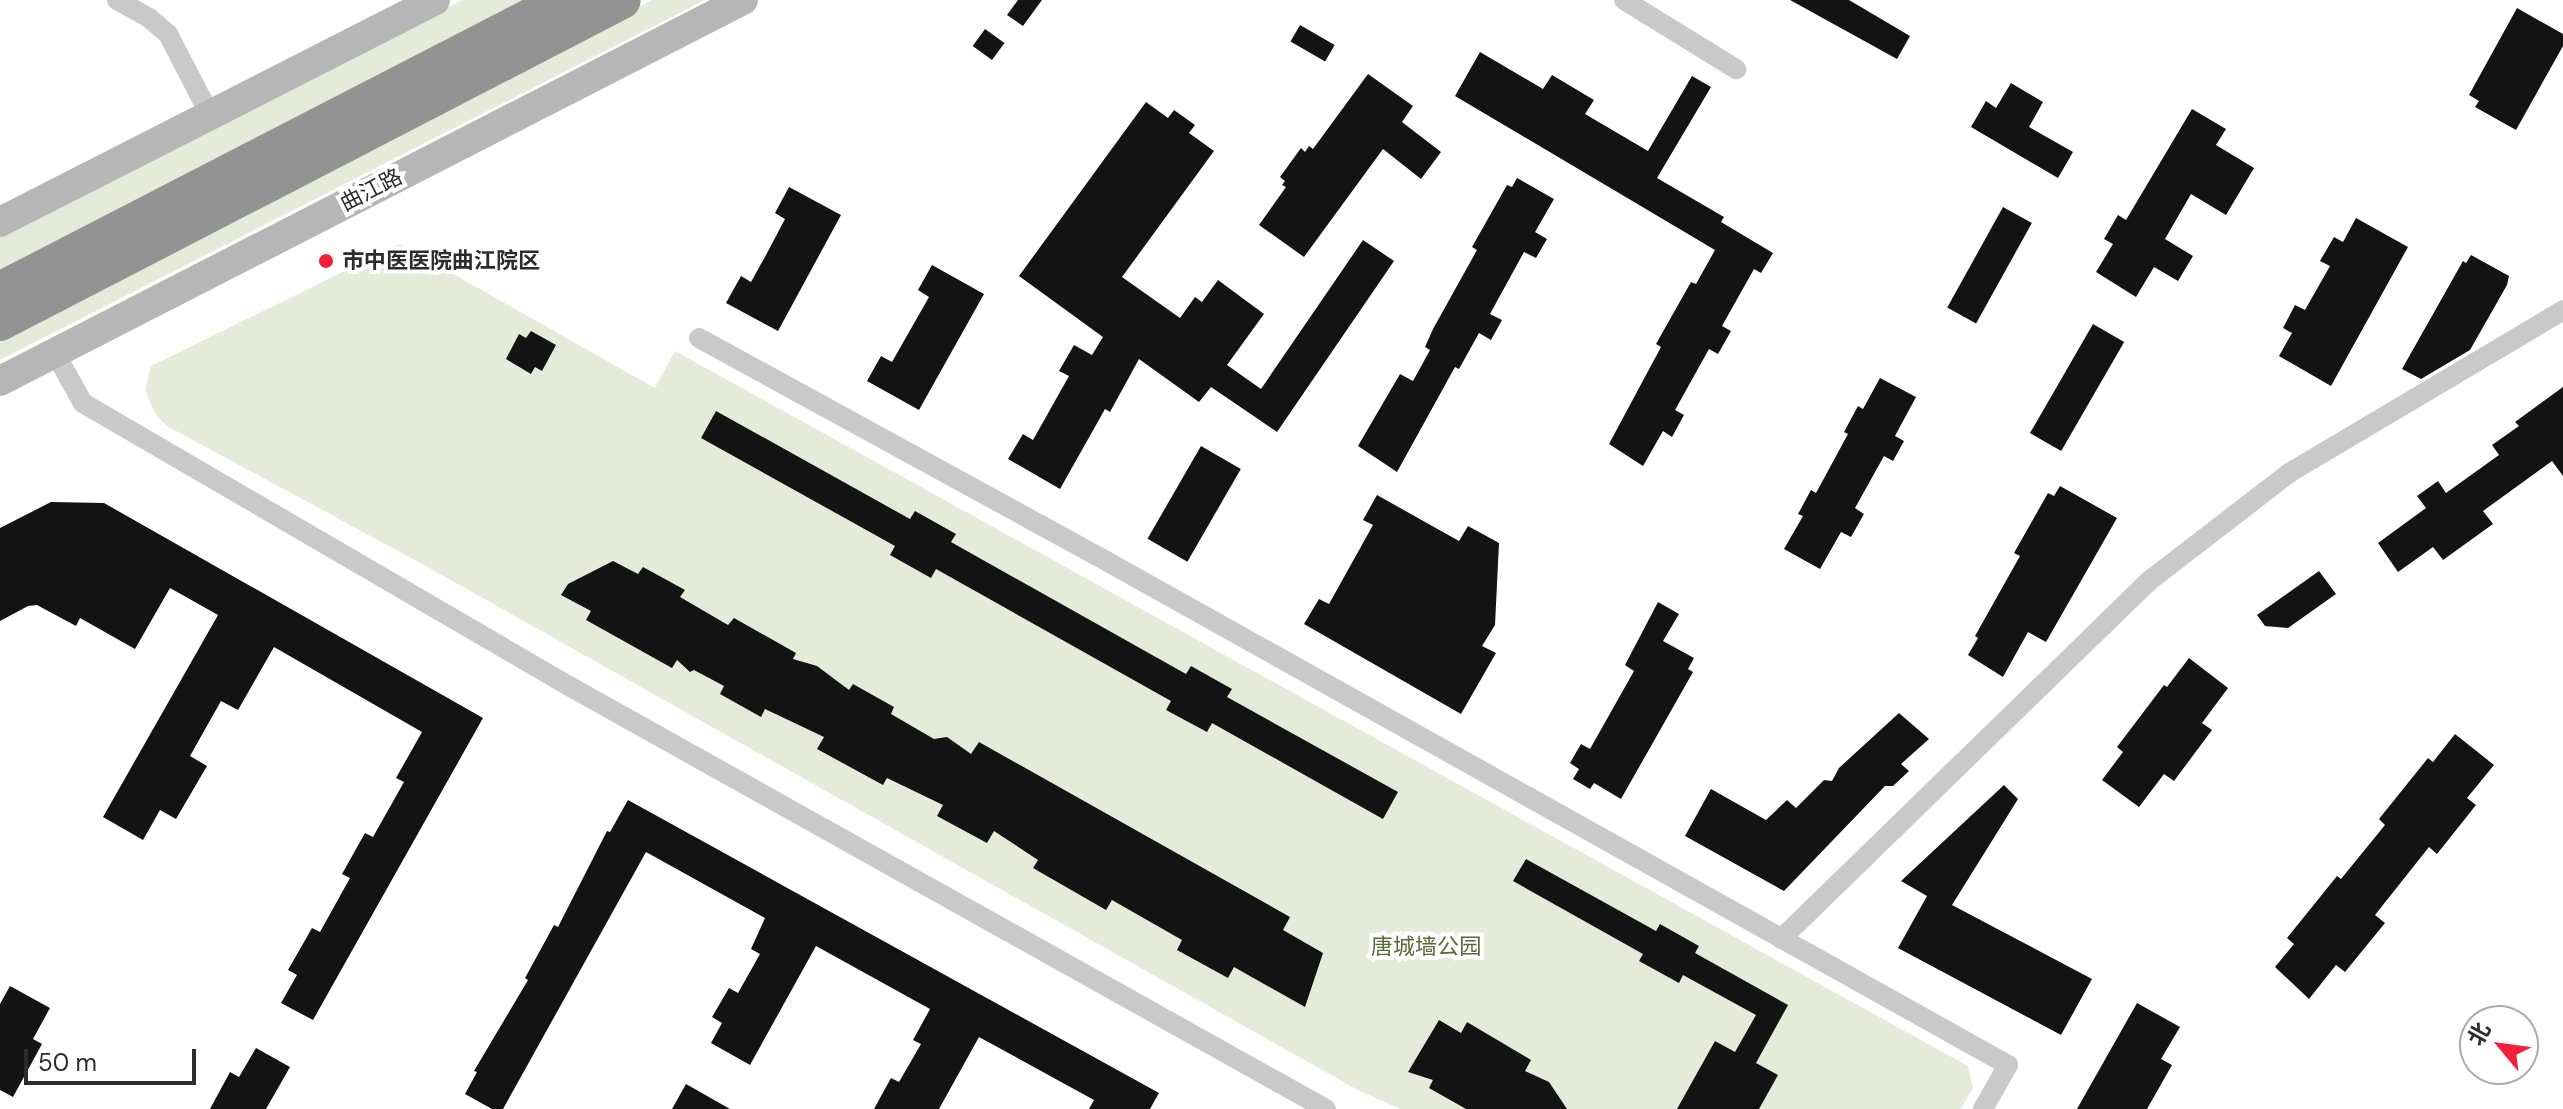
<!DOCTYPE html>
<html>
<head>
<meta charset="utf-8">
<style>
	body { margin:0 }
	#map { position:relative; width:2563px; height:1109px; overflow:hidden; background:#fff; font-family:"DM Sans","Noto Sans SC",sans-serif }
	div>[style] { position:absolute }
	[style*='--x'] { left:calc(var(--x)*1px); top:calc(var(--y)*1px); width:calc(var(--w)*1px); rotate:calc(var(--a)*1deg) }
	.green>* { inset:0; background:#e4ebd8 }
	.building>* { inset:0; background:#131313; transform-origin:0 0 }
	.street>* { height:20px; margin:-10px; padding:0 10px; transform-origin:10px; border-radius:10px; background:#c9c9c9 }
	.secondary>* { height:30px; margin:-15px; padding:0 15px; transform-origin:15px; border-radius:15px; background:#b6b6b6 }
	.highway>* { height:38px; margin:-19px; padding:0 19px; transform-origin:19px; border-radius:19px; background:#939393 }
	.dots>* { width:22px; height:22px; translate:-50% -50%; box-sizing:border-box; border:4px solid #fff; border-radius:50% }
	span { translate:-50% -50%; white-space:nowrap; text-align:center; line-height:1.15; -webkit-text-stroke:8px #fff; paint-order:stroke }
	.street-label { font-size:22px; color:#2c2c2c }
	.poi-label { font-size:22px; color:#2c2c2c; font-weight:700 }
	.left { translate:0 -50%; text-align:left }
	.park-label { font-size:22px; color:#526b37 }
	.north { position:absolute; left:2459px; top:1005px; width:80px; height:80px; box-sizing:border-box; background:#fff; border:2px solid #ababab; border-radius:50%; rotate:299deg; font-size:22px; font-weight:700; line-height:32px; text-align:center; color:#2c2c2c }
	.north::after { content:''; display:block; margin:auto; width:28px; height:36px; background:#f2203c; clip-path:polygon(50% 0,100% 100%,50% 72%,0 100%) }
	.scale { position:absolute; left:24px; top:1049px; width:172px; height:36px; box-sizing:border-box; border:4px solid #2c2c2c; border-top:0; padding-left:10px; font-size:24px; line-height:28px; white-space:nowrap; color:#2c2c2c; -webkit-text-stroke:6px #fff; paint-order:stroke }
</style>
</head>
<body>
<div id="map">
	<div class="green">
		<div style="clip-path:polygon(462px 0,526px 0,0 271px,0 237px)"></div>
		<div style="clip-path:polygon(652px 0,705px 0,0 360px,0 336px)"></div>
		<div style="clip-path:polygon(400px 244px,655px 388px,675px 351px,1968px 1066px,1973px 1088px,1961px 1109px,1400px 1109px,1356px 1089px,424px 565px,167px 426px,156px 415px,145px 390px,151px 366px)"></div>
	</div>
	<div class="building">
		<div style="clip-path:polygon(1018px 0,1042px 0,1023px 26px,1007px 15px)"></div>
		<div style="clip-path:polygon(1790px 0,1849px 0,1910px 36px,1897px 59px)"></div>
		<div style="clip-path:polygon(2517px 8px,2563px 34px,2563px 46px,2516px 130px,2475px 107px,2479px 101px,2469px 95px)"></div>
		<div style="left:1300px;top:25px;width:40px;height:19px;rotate:30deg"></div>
		<div style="left:985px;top:29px;width:24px;height:21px;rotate:36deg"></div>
		<div style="clip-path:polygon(1480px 52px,1543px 89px,1552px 75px,1594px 100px,1585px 114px,1648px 151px,1692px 76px,1711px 87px,1657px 178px,1724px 217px,1721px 222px,1773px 253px,1761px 273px,1754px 269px,1722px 326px,1731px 331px,1718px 354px,1709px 349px,1675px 410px,1684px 415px,1672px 437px,1663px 431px,1643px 466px,1609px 444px,1661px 347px,1656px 344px,1691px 282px,1696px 284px,1715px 250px,1455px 96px)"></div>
		<div style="clip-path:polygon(1368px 74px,1413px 106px,1402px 122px,1441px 152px,1421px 179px,1383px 149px,1304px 257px,1259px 225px,1286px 187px,1282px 185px,1285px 181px,1280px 177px,1301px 148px,1305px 152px,1309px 146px,1313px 149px)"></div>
		<div style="clip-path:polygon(2011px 83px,2043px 102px,2029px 127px,2073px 152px,2058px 178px,1971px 127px,1986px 101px,1996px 108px)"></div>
		<div style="clip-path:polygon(1146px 102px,1168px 118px,1174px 110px,1195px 125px,1189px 133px,1214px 151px,1122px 277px,1180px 318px,1195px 297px,1202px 302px,1218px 280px,1264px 314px,1227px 365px,1261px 389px,1363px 240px,1394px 261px,1277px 432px,1211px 387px,1199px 402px,1139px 359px,1110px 412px,1105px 409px,1060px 489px,1008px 459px,1023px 434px,1033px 440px,1069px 376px,1059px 371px,1074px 345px,1092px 355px,1103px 337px,1019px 276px)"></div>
		<div style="clip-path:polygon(2192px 109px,2226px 129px,2216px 145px,2254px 168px,2226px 215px,2191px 194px,2165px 239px,2193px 256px,2178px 281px,2154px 267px,2136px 297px,2096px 272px,2113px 244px,2104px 239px,2118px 215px,2126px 220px)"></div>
		<div style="clip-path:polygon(1517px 178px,1554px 199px,1535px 232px,1547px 239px,1536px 258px,1524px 252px,1490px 314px,1502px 320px,1491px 340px,1479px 333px,1459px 369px,1455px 367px,1397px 472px,1358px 446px,1400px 374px,1413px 381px,1430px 350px,1425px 347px,1433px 329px,1477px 250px,1472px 247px,1507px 185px,1512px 187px)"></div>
		<div style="clip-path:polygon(789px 187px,841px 215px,778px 331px,726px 303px,741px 276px,751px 282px,766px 255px,785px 219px,775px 213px)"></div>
		<div style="left:2003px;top:207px;width:33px;height:115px;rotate:29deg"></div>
		<div style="clip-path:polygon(2356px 218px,2408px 247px,2331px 386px,2279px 356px,2292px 333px,2283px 328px,2295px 305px,2305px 310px,2330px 266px,2320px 261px,2334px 237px,2343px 242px)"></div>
		<div style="clip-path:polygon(2471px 255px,2509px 276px,2507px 285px,2470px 350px,2421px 379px,2402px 369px,2463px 261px,2466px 263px)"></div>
		<div style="clip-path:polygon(932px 265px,984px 294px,919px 410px,867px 381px,881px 356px,892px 362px,929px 297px,918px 290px)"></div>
		<div style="left:2093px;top:324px;width:36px;height:126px;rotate:30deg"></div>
		<div style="clip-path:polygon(531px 331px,556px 345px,542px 371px,535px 367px,531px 374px,506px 359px,519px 334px,526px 338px)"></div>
		<div style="clip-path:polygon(1880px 378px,1916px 397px,1895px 436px,1904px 441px,1893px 461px,1884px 456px,1855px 508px,1864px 514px,1851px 537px,1841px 532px,1820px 569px,1784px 549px,1803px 516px,1798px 514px,1811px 490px,1816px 493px,1848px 434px,1844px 432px,1858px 406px,1863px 409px)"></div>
		<div style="clip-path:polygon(2563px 387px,2563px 476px,2552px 461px,2483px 511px,2493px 524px,2443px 560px,2433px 547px,2398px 572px,2378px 543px,2426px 508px,2417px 496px,2438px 481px,2446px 493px,2499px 455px,2492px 445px,2519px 426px,2515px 422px)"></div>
		<div style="clip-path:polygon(716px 411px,910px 519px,915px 511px,956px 534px,951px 542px,1186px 674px,1191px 666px,1232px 689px,1227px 697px,1398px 792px,1383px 819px,1212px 723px,1207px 732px,1166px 710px,1171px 701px,936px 569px,931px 578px,890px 555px,895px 546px,701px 438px)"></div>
		<div style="left:1201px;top:446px;width:46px;height:107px;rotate:30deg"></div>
		<div style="clip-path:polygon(2060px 486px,2117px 518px,2046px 642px,2028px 632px,2003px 677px,1968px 655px,1978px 638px,1975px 636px,2020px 556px,2014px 553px,2048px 493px,2054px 496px)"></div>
		<div style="clip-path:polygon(1377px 495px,1459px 541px,1468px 526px,1499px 543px,1495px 625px,1482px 646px,1496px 653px,1461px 714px,1304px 624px,1319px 599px,1329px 604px,1373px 525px,1363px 520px)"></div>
		<div style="clip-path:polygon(51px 502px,104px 503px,483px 718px,313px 1020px,281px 1003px,297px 975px,288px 970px,312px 928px,320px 932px,350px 878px,342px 874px,365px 833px,373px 837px,404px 782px,396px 778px,422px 732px,274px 647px,238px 710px,221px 701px,190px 756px,207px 766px,176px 819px,160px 810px,143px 840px,103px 817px,218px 615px,170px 588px,135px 649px,80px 618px,76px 626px,37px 605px,28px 606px,0 621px,0 528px)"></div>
		<div style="clip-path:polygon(613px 561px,638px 574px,643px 567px,685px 590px,680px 597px,728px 625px,734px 618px,796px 653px,793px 659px,817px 666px,849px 690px,853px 684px,894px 707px,891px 714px,934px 739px,947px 737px,971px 754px,979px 742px,1290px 917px,1283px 930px,1323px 953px,1305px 1007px,1234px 967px,1228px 978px,1177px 950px,1182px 940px,1112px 900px,1106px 910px,1033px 868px,1038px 860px,994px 831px,987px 843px,937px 816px,943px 805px,887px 778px,883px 785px,817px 749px,824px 737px,765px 709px,761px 717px,720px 694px,724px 686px,694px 670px,690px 672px,677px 660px,672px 668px,586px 620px,591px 611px,561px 595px,568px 584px)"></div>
		<div style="clip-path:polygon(2319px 571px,2336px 594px,2288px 628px,2265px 626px,2257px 615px)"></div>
		<div style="clip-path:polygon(1658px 602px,1679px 614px,1663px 641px,1694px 658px,1688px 669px,1693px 672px,1621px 799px,1594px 783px,1590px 789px,1573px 779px,1579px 769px,1570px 763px,1581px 744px,1590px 749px,1634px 671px,1625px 665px)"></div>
		<div style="clip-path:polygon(2189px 658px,2228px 688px,2202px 723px,2212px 730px,2174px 781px,2164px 774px,2139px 807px,2102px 780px,2123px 752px,2117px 747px,2164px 685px,2167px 687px)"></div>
		<div style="clip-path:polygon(1899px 713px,1929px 739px,1901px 764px,1909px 771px,1893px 786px,1885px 786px,1784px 891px,1685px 836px,1711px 789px,1766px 820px,1787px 800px,1796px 808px,1824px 780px,1832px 781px,1839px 768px)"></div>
		<div style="clip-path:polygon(2455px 734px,2494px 765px,2467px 798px,2476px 805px,2437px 854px,2429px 847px,2375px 915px,2385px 923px,2345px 972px,2336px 965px,2309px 999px,2275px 967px,2294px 944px,2287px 938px,2337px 876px,2341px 879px,2385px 825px,2379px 819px,2428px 758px,2433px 762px)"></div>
		<div style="clip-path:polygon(2004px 785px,2018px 799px,1952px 905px,2092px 979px,2061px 1035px,1898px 948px,1927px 896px,1901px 881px)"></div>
		<div style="clip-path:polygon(628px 800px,1159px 1093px,1150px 1109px,1089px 1109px,1094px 1100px,979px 1037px,939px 1109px,874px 1109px,891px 1078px,899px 1082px,921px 1044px,913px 1040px,930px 1009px,816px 946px,750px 1065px,711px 1043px,722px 1023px,712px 1017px,729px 988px,738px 993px,760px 954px,751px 949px,765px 918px,646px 852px,503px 1109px,492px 1109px,465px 1094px,477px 1072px,474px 1071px,528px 980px,525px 978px,554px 925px,558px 927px,607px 831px,610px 832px)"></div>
		<div style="clip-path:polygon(1526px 859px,1656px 931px,1660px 924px,1699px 946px,1695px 953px,1788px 1005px,1756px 1063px,1778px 1075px,1759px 1109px,1677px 1109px,1715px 1041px,1735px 1052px,1756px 1015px,1683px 975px,1679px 983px,1639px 961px,1643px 954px,1513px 881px)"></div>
		<div style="clip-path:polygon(10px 986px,50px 1008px,33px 1039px,42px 1044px,13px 1097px,0 1090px,0 1004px)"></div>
		<div style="clip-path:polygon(2137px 1003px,2180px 1027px,2161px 1059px,2172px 1065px,2147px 1109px,2077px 1109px)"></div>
		<div style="clip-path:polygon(1439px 1020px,1461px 1033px,1467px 1022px,1531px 1060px,1525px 1071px,1549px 1082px,1567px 1109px,1466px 1109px,1429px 1088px,1433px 1080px,1408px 1072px)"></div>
		<div style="clip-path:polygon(256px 1048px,290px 1067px,266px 1109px,210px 1109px,230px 1072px,239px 1077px)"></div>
		<div style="clip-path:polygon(686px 1084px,730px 1109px,672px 1109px)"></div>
	</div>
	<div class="street">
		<div style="--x:117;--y:0;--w:37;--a:29"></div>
		<div style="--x:149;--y:18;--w:25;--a:40"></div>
		<div style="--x:168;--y:34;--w:91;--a:62.6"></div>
		<div style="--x:1624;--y:0;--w:132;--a:31.6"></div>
		<div style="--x:699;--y:338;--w:466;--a:28.7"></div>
		<div style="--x:1108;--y:562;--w:1031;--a:29.2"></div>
		<div style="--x:2008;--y:1065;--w:51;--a:119.6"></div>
		<div style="--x:55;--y:353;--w:57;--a:60.8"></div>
		<div style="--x:83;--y:403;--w:562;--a:30.21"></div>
		<div style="--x:569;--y:686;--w:867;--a:29.2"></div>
		<div style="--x:1781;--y:939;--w:513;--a:-44.21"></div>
		<div style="--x:2149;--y:581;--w:177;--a:-37.6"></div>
		<div style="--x:2289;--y:473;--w:319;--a:-30.7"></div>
	</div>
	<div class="secondary">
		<div style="--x:0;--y:222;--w:488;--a:-27"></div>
		<div style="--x:0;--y:381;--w:835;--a:-27.15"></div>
	</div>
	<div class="highway">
		<div style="--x:0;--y:291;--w:635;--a:-27.29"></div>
		<div style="--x:0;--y:322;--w:700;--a:-27.37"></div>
	</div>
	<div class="dots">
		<div style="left:326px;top:261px;background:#f2203c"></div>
	</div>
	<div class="street-label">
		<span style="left:371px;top:190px;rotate:-27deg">曲江路</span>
	</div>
	<div class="poi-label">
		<span class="left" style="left:342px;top:261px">市中医医院曲江院区</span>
	</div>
	<div class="park-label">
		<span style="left:1426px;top:947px">唐城墙公园</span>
	</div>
	<div class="north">北</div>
	<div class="scale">50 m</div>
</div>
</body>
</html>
